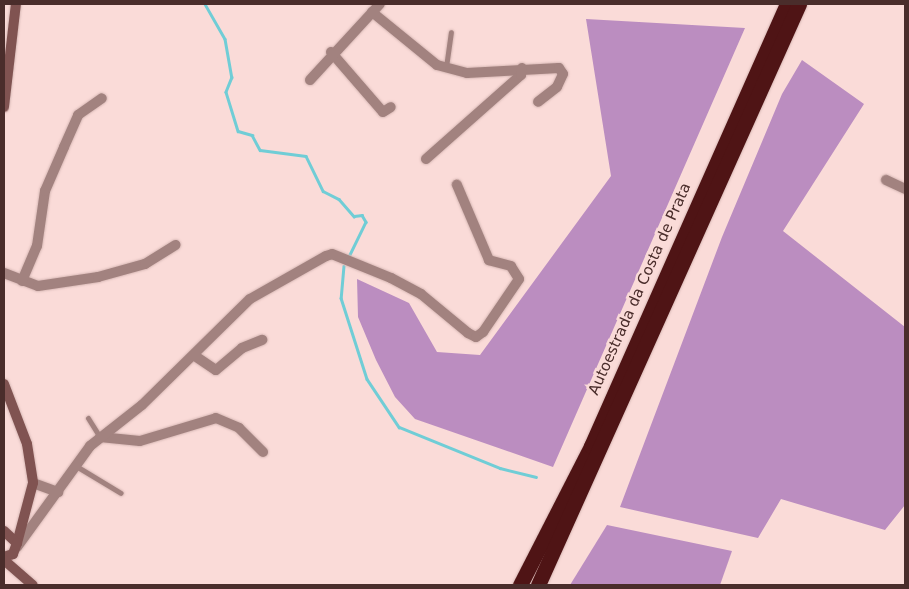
<!DOCTYPE html>
<html>
<head>
<meta charset="utf-8">
<style>
	body { margin:0 }
	#map { position:relative; width:909px; height:589px; overflow:hidden; background:#fadbd8; font-family:"DejaVu Sans",sans-serif }
	div>[style] { position:absolute }
	[style*='--x'] { left:calc(var(--x)*1px); top:calc(var(--y)*1px); width:calc(var(--w)*1px); rotate:calc(var(--a)*1deg) }
	.forest>* { inset:0; background:#bb8dc0 }
	.stream>* { height:2.5px; margin:-1.25px; padding:0 1.25px; transform-origin:1.25px; border-radius:1.25px; background:#70cdd6 }
	.roads { filter:drop-shadow(0 0 1px #d7b8b5) drop-shadow(0 0 1px #d7b8b5) }
	.lane>* { height:5px; margin:-2.5px; padding:0 2.5px; transform-origin:2.5px; border-radius:2.5px; background:#a2827f }
	.street>* { height:10px; margin:-5px; padding:0 5px; transform-origin:5px; border-radius:5px; background:#a2827f }
	.secondary>* { height:10px; margin:-5px; padding:0 5px; transform-origin:5px; border-radius:5px; background:#805351 }
	.highway>* { height:15px; margin:-7.5px; padding:0 7.5px; transform-origin:7.5px; border-radius:7.5px; background:#4f1415 }
	span { translate:-50% -50%; white-space:nowrap; text-align:center; line-height:1.15; -webkit-text-stroke:5px #fadbd8; paint-order:stroke }
	.street-label { font-size:15px; color:#4a2d2b }
	.frame { position:absolute; inset:0; border:5px solid #4a2d2b; pointer-events:none }
</style>
</head>
<body>
<div id="map">
	<div class="forest">
		<div style="clip-path:polygon(586px 19px,745px 28px,553px 467px,415px 419px,395px 397px,376px 360px,358px 317px,357px 279px,409px 303px,437px 352px,480px 355px,611px 176px)"></div>
		<div style="clip-path:polygon(802px 60px,864px 104px,783px 231px,905px 327px,905px 505px,885px 530px,781px 499px,758px 538px,620px 507px,722px 237px,782px 94px)"></div>
		<div style="clip-path:polygon(607px 525px,732px 551px,720px 585px,570px 585px)"></div>
	</div>
	<div class="stream">
		<div style="--x:205;--y:4;--w:40;--a:60.3"></div>
		<div style="--x:225;--y:39;--w:39;--a:80"></div>
		<div style="--x:232;--y:77;--w:16;--a:112"></div>
		<div style="--x:226;--y:92;--w:41;--a:72.9"></div>
		<div style="--x:238;--y:131;--w:15;--a:16"></div>
		<div style="--x:252;--y:135;--w:17;--a:62"></div>
		<div style="--x:260;--y:150;--w:46;--a:7.4"></div>
		<div style="--x:306;--y:156;--w:39;--a:64"></div>
		<div style="--x:323;--y:191;--w:18;--a:27"></div>
		<div style="--x:339;--y:199;--w:23;--a:49"></div>
		<div style="--x:354;--y:216;--w:8;--a:-7"></div>
		<div style="--x:362;--y:215;--w:8;--a:60"></div>
		<div style="--x:366;--y:222;--w:39;--a:116"></div>
		<div style="--x:344;--y:266;--w:32;--a:95"></div>
		<div style="--x:341;--y:298;--w:85;--a:72.2"></div>
		<div style="--x:367;--y:379;--w:58;--a:56.3"></div>
		<div style="--x:399;--y:427;--w:109;--a:22.1"></div>
		<div style="--x:500;--y:468;--w:37;--a:14"></div>
	</div>
	<div class="roads">
		<div class="lane">
			<div style="--x:446;--y:67;--w:35;--a:-82"></div>
			<div style="--x:88;--y:418;--w:22;--a:58"></div>
			<div style="--x:76;--y:466;--w:52;--a:31"></div>
		</div>
		<div class="street">
			<div style="--x:372;--y:12;--w:84;--a:39.2"></div>
			<div style="--x:437;--y:65;--w:31;--a:15"></div>
			<div style="--x:467;--y:73;--w:92;--a:-3.1"></div>
			<div style="--x:559;--y:68;--w:7;--a:56"></div>
			<div style="--x:563;--y:74;--w:14;--a:115"></div>
			<div style="--x:557;--y:87;--w:24;--a:142"></div>
			<div style="--x:331;--y:52;--w:79;--a:49.1"></div>
			<div style="--x:383;--y:112;--w:9;--a:-32"></div>
			<div style="--x:310;--y:80;--w:103;--a:-47.4"></div>
			<div style="--x:426;--y:159;--w:127;--a:-41.5"></div>
			<div style="--x:521;--y:75;--w:7;--a:-82"></div>
			<div style="--x:886;--y:180;--w:21;--a:25"></div>
			<div style="--x:4;--y:273;--w:36;--a:21"></div>
			<div style="--x:38;--y:286;--w:61;--a:-8.5"></div>
			<div style="--x:98;--y:277;--w:49;--a:-15.5"></div>
			<div style="--x:145;--y:264;--w:36;--a:-32"></div>
			<div style="--x:22;--y:281;--w:38;--a:-67"></div>
			<div style="--x:37;--y:246;--w:56;--a:-81.7"></div>
			<div style="--x:45;--y:191;--w:48;--a:-66.6"></div>
			<div style="--x:64;--y:147;--w:35;--a:-66"></div>
			<div style="--x:78;--y:115;--w:29;--a:-35"></div>
			<div style="--x:195;--y:356;--w:25;--a:34"></div>
			<div style="--x:216;--y:370;--w:34;--a:-40"></div>
			<div style="--x:242;--y:348;--w:22;--a:-22"></div>
			<div style="--x:100;--y:437;--w:40;--a:5.7"></div>
			<div style="--x:140;--y:441;--w:79;--a:-16.8"></div>
			<div style="--x:216;--y:418;--w:25;--a:23"></div>
			<div style="--x:239;--y:428;--w:34;--a:45"></div>
			<div style="--x:33;--y:483;--w:27;--a:20"></div>
			<div style="--x:17;--y:547;--w:125;--a:-54.1"></div>
			<div style="--x:90;--y:446;--w:66;--a:-38.3"></div>
			<div style="--x:142;--y:405;--w:151;--a:-44.5"></div>
			<div style="--x:250;--y:299;--w:87;--a:-29.5"></div>
			<div style="--x:326;--y:256;--w:6;--a:-18"></div>
			<div style="--x:332;--y:254;--w:64;--a:22.1"></div>
			<div style="--x:391;--y:278;--w:34;--a:28"></div>
			<div style="--x:421;--y:294;--w:61;--a:39.7"></div>
			<div style="--x:468;--y:333;--w:9;--a:27"></div>
			<div style="--x:476;--y:337;--w:9;--a:-36"></div>
			<div style="--x:483;--y:332;--w:64;--a:-55.8"></div>
			<div style="--x:519;--y:279;--w:15;--a:-122"></div>
			<div style="--x:511;--y:266;--w:23;--a:-165"></div>
			<div style="--x:489;--y:260;--w:82;--a:-113.1"></div>
		</div>
		<div class="secondary">
			<div style="--x:4;--y:107;--w:104;--a:-83.4"></div>
			<div style="--x:4;--y:384;--w:64;--a:69"></div>
			<div style="--x:27;--y:444;--w:39;--a:81"></div>
			<div style="--x:33;--y:483;--w:62;--a:104.9"></div>
			<div style="--x:4;--y:531;--w:18;--a:43"></div>
			<div style="--x:17;--y:543;--w:12;--a:110"></div>
			<div style="--x:13;--y:554;--w:9;--a:162"></div>
			<div style="--x:4;--y:560;--w:38;--a:41"></div>
		</div>
		<div class="highway">
			<div style="--x:520;--y:585;--w:156;--a:-62.9"></div>
			<div style="--x:591;--y:446;--w:484;--a:-66.1"></div>
			<div style="--x:538;--y:585;--w:637;--a:-65.81"></div>
		</div>
	</div>
	<div class="street-label">
		<span style="left:640px;top:289px;rotate:-66deg">Autoestrada da Costa de Prata</span>
	</div>
	<div class="frame"></div>
</div>
</body>
</html>
